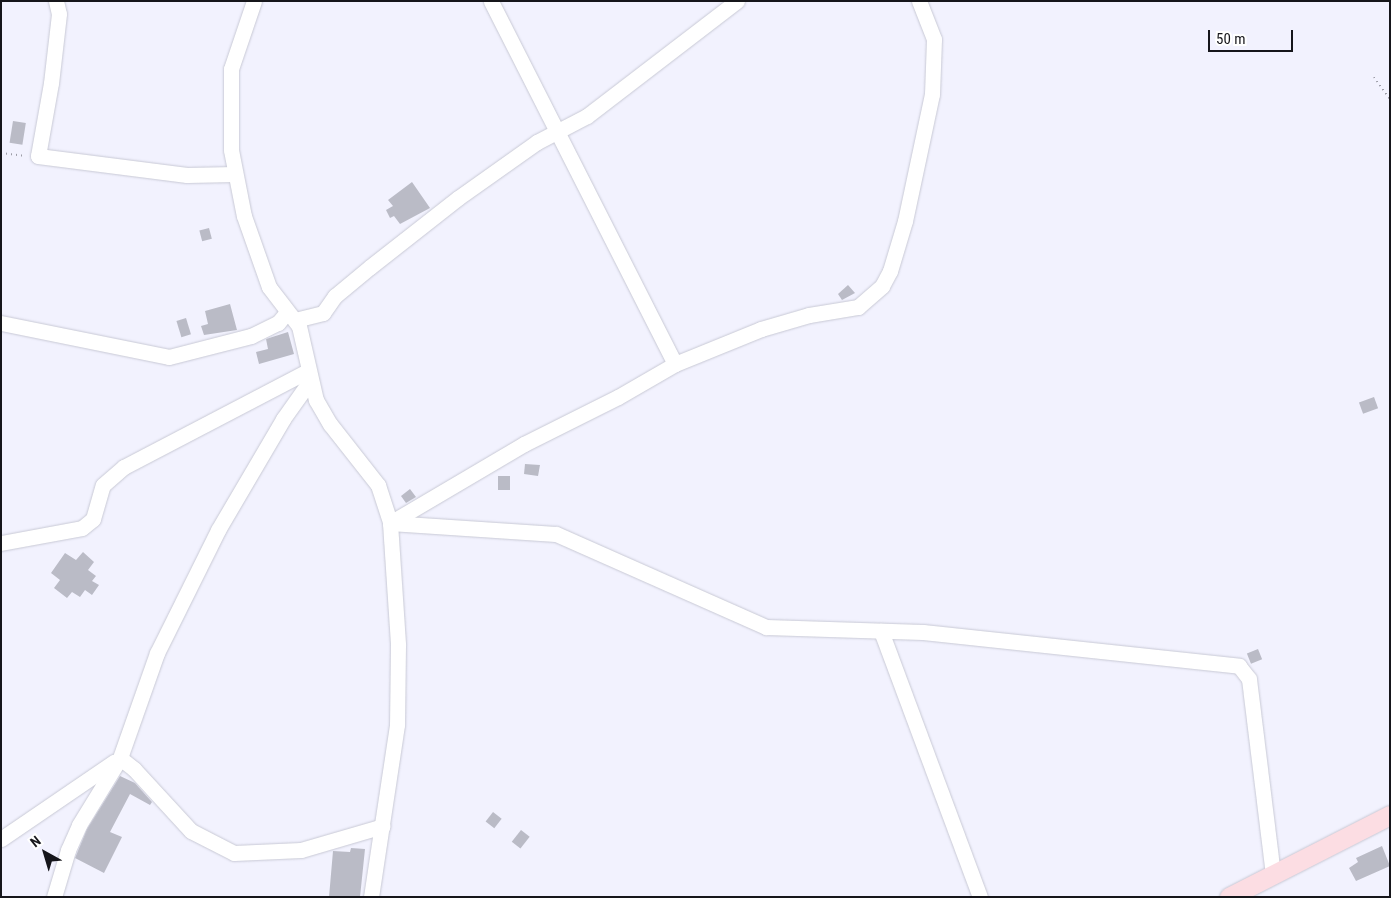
<!DOCTYPE html>
<html>
<head>
<meta charset="utf-8">
<style>
	body { margin:0 }
	#map { position:relative; width:1391px; height:898px; overflow:hidden; background:#f2f2fe; font-family:"Roboto Condensed",sans-serif }
	div>[style] { position:absolute }
	[style*='--x'] { left:calc(var(--x)*1px); top:calc(var(--y)*1px); width:calc(var(--w)*1px); rotate:calc(var(--a)*1deg) }
	.building>* { inset:0; background:#babbc6; transform-origin:0 0 }
	.path>* { height:2px; margin-top:-1px; transform-origin:0; background:repeating-linear-gradient(90deg,#9d9da7 0 1px,transparent 0 5px) }
	.roads { filter:drop-shadow(0 0 1px #c8c9d5) drop-shadow(0 0 1px #c8c9d5) }
	.minor>* { height:15px; margin:-7.5px; padding:0 7.5px; transform-origin:7.5px; border-radius:7.5px; background:#fff }
	.major>* { height:19px; margin:-9.5px; padding:0 9.5px; transform-origin:9.5px; border-radius:9.5px; background:#fcdde3 }
	span { translate:-50% -50%; white-space:nowrap; text-align:center; line-height:1.15; -webkit-text-stroke:5px #fff; paint-order:stroke }
	.frame { position:absolute; inset:0; border:2px solid #16161b; pointer-events:none }
	.north { position:absolute; left:20px; top:828px; width:50px; height:50px; -webkit-text-stroke:4px #fff; paint-order:stroke; rotate:321deg; font-size:14px; font-weight:700; line-height:20px; text-align:center; color:#16161b }
	.north::after { content:''; display:block; margin:auto; width:18px; height:22px; background:#16161b; clip-path:polygon(50% 0,100% 100%,50% 72%,0 100%) }
	.scale { position:absolute; left:1208px; top:30px; width:85px; height:22px; box-sizing:border-box; border:2px solid #16161b; border-top:0; padding-left:6px; font-size:15px; line-height:18px; white-space:nowrap; color:#16161b; -webkit-text-stroke:4px #fff; paint-order:stroke }
</style>
</head>
<body>
<div id="map">
	<div class="building">
		<div style="left:13px;top:121px;width:13px;height:22px;rotate:9deg"></div>
		<div style="clip-path:polygon(412px 182px,430px 208px,400px 224px,394px 216px,390px 218px,386px 210px,393px 206px,388px 200px)"></div>
		<div style="left:209px;top:228px;width:11px;height:10px;rotate:75deg"></div>
		<div style="clip-path:polygon(848px 285px,855px 293px,842px 300px,838px 294px)"></div>
		<div style="clip-path:polygon(230px 304px,237px 330px,204px 335px,201px 326px,208px 324px,205px 311px)"></div>
		<div style="left:186px;top:318px;width:17px;height:10px;rotate:73deg"></div>
		<div style="clip-path:polygon(288px 332px,294px 354px,259px 364px,256px 352px,268px 349px,266px 339px)"></div>
		<div style="left:1374px;top:397px;width:12px;height:16px;rotate:70deg"></div>
		<div style="clip-path:polygon(525px 464px,540px 465px,538px 476px,524px 474px)"></div>
		<div style="left:498px;top:476px;width:12px;height:14px"></div>
		<div style="clip-path:polygon(410px 489px,416px 497px,406px 503px,401px 496px)"></div>
		<div style="clip-path:polygon(83px 552px,94px 562px,88px 570px,96px 576px,92px 581px,99px 585px,92px 595px,85px 590px,80px 597px,72px 592px,67px 598px,54px 588px,60px 580px,51px 573px,65px 553px,76px 560px)"></div>
		<div style="left:1258px;top:649px;width:11px;height:12px;rotate:68deg"></div>
		<div style="clip-path:polygon(120px 776px,135px 783px,152px 802px,150px 805px,130px 794px,110px 832px,122px 837px,104px 873px,75px 858px,87px 829px)"></div>
		<div style="left:493px;top:812px;width:11px;height:12px;rotate:38deg"></div>
		<div style="left:521px;top:830px;width:11px;height:15px;rotate:38deg"></div>
		<div style="clip-path:polygon(1382px 846px,1390px 866px,1356px 881px,1349px 868px,1358px 862px,1356px 858px)"></div>
		<div style="clip-path:polygon(351px 848px,365px 849px,360px 897px,329px 897px,333px 851px,350px 852px)"></div>
	</div>
	<div class="path">
		<div style="--x:1374;--y:77;--w:27;--a:54"></div>
		<div style="--x:1;--y:153;--w:25;--a:7"></div>
	</div>
	<div class="roads">
		<div class="minor">
			<div style="--x:56;--y:1;--w:13;--a:77"></div>
			<div style="--x:59;--y:14;--w:69;--a:96.6"></div>
			<div style="--x:51;--y:83;--w:74;--a:100.1"></div>
			<div style="--x:38;--y:156;--w:150;--a:7.3"></div>
			<div style="--x:187;--y:175;--w:48;--a:-1.2"></div>
			<div style="--x:254;--y:1;--w:72;--a:108.7"></div>
			<div style="--x:231;--y:69;--w:81;--a:90"></div>
			<div style="--x:231;--y:150;--w:67;--a:78.9"></div>
			<div style="--x:244;--y:216;--w:75;--a:70.6"></div>
			<div style="--x:269;--y:287;--w:49;--a:52.4"></div>
			<div style="--x:299;--y:326;--w:76;--a:77.1"></div>
			<div style="--x:316;--y:400;--w:28;--a:60"></div>
			<div style="--x:330;--y:424;--w:78;--a:51.8"></div>
			<div style="--x:378;--y:485;--w:40;--a:72"></div>
			<div style="--x:390;--y:523;--w:122;--a:86.2"></div>
			<div style="--x:398;--y:645;--w:80;--a:90.7"></div>
			<div style="--x:397;--y:725;--w:174;--a:98.6"></div>
			<div style="--x:295;--y:320;--w:29;--a:-14"></div>
			<div style="--x:323;--y:313;--w:21;--a:-55"></div>
			<div style="--x:335;--y:296;--w:45;--a:-39.6"></div>
			<div style="--x:370;--y:267;--w:112;--a:-38.1"></div>
			<div style="--x:458;--y:198;--w:97;--a:-35.3"></div>
			<div style="--x:537;--y:142;--w:56;--a:-27.5"></div>
			<div style="--x:587;--y:116;--w:189;--a:-37.5"></div>
			<div style="--x:1;--y:323;--w:171;--a:11.4"></div>
			<div style="--x:169;--y:357;--w:85;--a:-14.4"></div>
			<div style="--x:251;--y:336;--w:30;--a:-26"></div>
			<div style="--x:278;--y:323;--w:14;--a:-51"></div>
			<div style="--x:675;--y:364;--w:93;--a:-22.1"></div>
			<div style="--x:761;--y:329;--w:50;--a:-16.3"></div>
			<div style="--x:809;--y:315;--w:50;--a:-9.3"></div>
			<div style="--x:858;--y:307;--w:32;--a:-41"></div>
			<div style="--x:882;--y:286;--w:17;--a:-62"></div>
			<div style="--x:890;--y:271;--w:52;--a:-73.3"></div>
			<div style="--x:905;--y:221;--w:130;--a:-78"></div>
			<div style="--x:932;--y:94;--w:55;--a:-87.9"></div>
			<div style="--x:934;--y:39;--w:41;--a:-111.5"></div>
			<div style="--x:390;--y:523;--w:166;--a:3.8"></div>
			<div style="--x:556;--y:534;--w:230;--a:23.9"></div>
			<div style="--x:766;--y:627;--w:157;--a:1.8"></div>
			<div style="--x:923;--y:632;--w:318;--a:6.1"></div>
			<div style="--x:1239;--y:666;--w:16;--a:52"></div>
			<div style="--x:1249;--y:679;--w:196;--a:83"></div>
			<div style="--x:390;--y:523;--w:156;--a:-30.5"></div>
			<div style="--x:524;--y:444;--w:105;--a:-26.6"></div>
			<div style="--x:618;--y:397;--w:66;--a:-30.1"></div>
			<div style="--x:675;--y:364;--w:407;--a:-116.9"></div>
			<div style="--x:1;--y:543;--w:82;--a:-10.5"></div>
			<div style="--x:82;--y:528;--w:14;--a:-39"></div>
			<div style="--x:93;--y:519;--w:35;--a:-74"></div>
			<div style="--x:103;--y:485;--w:28;--a:-41"></div>
			<div style="--x:124;--y:467;--w:208;--a:-27.6"></div>
			<div style="--x:881;--y:631;--w:284;--a:69.6"></div>
			<div style="--x:120;--y:758;--w:18;--a:38"></div>
			<div style="--x:134;--y:769;--w:84;--a:47.4"></div>
			<div style="--x:191;--y:831;--w:48;--a:27.1"></div>
			<div style="--x:234;--y:853;--w:67;--a:-2.6"></div>
			<div style="--x:301;--y:850;--w:85;--a:-16.3"></div>
			<div style="--x:1;--y:839;--w:137;--a:-34.3"></div>
			<div style="--x:54;--y:897;--w:49;--a:-73.4"></div>
			<div style="--x:68;--y:850;--w:27;--a:-66"></div>
			<div style="--x:79;--y:825;--w:79;--a:-58.5"></div>
			<div style="--x:120;--y:758;--w:111;--a:-70.6"></div>
			<div style="--x:157;--y:653;--w:137;--a:-63.6"></div>
			<div style="--x:218;--y:530;--w:129;--a:-59.6"></div>
			<div style="--x:283;--y:419;--w:47;--a:-54.6"></div>
		</div>
		<div class="major">
			<div style="--x:1229;--y:897;--w:181;--a:-27"></div>
		</div>
	</div>
	<div class="frame"></div>
	<div class="north">N</div>
	<div class="scale">50 m</div>
</div>
</body>
</html>
